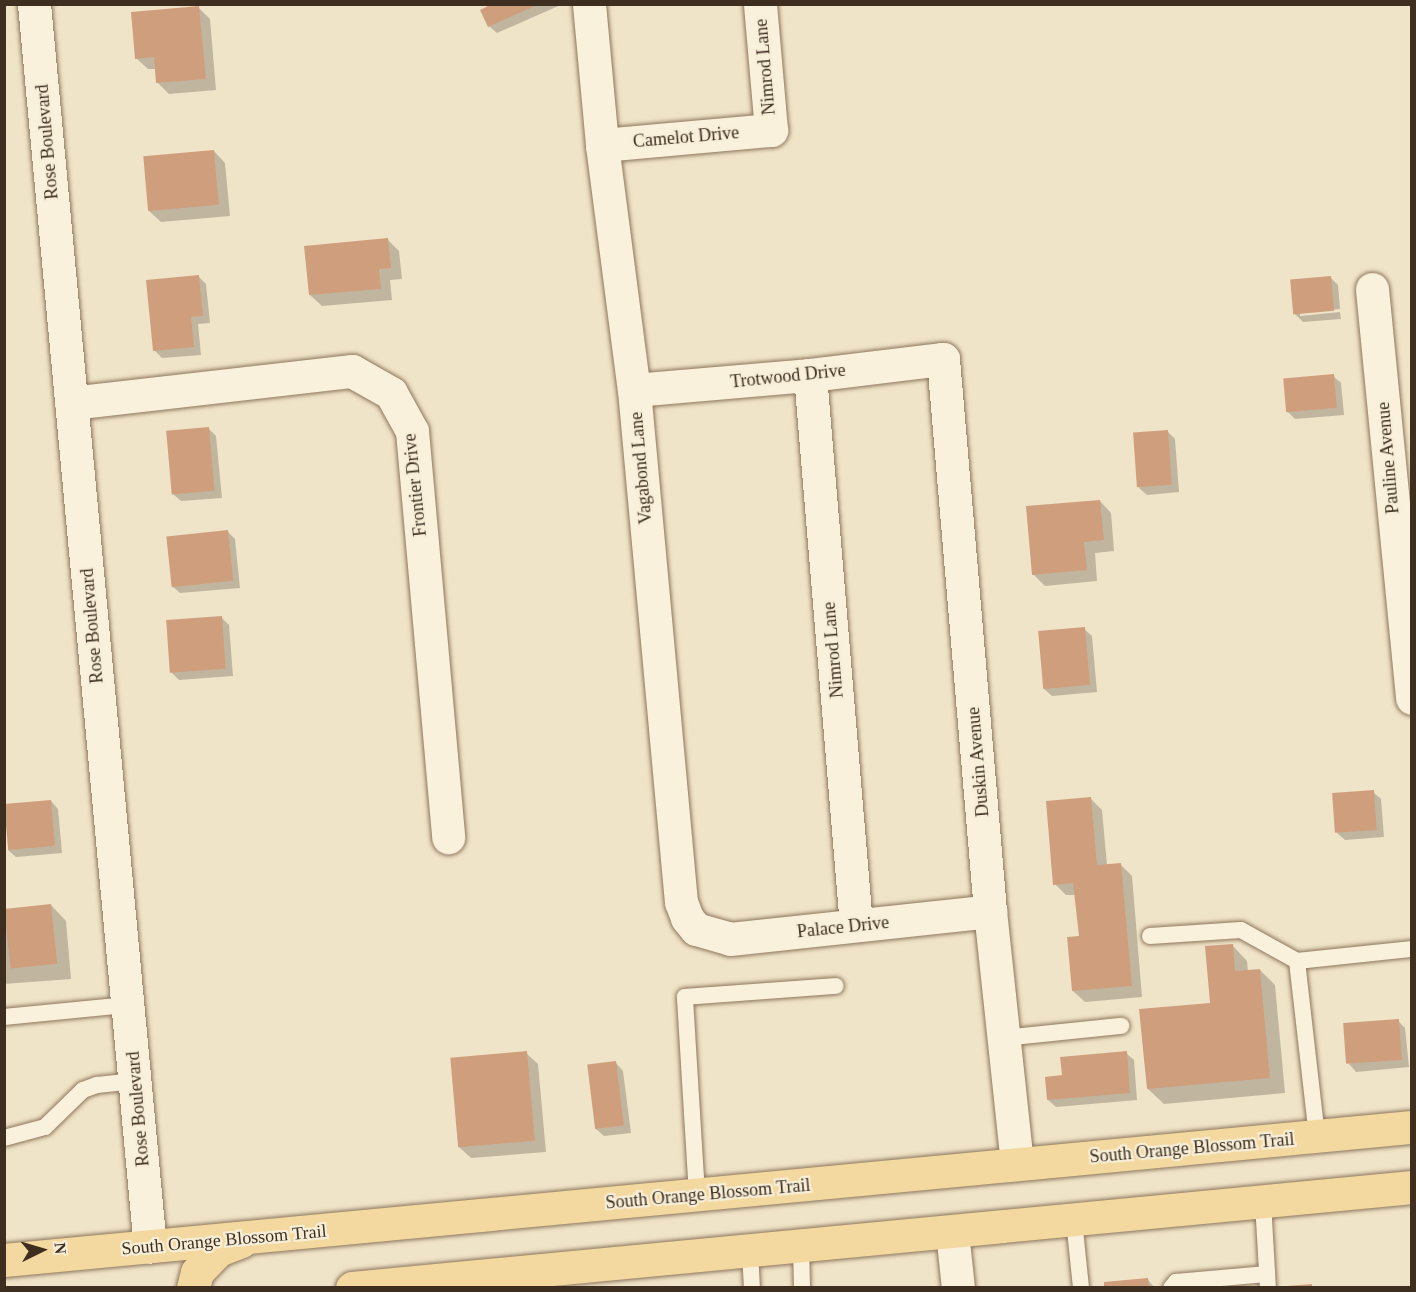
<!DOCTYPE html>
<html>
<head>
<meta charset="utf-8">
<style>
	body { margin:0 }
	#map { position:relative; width:1416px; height:1292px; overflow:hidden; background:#f0e4c8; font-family:Georgia,serif }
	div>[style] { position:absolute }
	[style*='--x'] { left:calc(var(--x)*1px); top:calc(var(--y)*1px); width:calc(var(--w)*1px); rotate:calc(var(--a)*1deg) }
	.shadow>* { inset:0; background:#0003 }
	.building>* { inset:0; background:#cf9f7d; transform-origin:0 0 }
	.roads { filter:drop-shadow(0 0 2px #8d765c) drop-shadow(0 0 2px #8d765c) }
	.lane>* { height:16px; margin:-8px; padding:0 8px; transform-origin:8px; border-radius:8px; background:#faf1dc }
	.street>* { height:33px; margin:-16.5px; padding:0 16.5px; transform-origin:16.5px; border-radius:16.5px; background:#faf1dc }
	.primary>* { height:33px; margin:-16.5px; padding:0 16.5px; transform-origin:16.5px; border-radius:16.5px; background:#f3d9a0 }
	span { translate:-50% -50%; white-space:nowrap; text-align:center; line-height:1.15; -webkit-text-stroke:4.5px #f7eed8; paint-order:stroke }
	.street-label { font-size:18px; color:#3d2e20 }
	.frame { position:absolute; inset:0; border:6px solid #3d2e20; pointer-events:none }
	.north { position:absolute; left:12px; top:1220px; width:60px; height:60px; -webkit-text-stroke:4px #f7eed8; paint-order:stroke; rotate:85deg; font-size:16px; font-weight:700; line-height:24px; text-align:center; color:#3d2e20 }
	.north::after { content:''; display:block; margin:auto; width:21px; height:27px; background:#3d2e20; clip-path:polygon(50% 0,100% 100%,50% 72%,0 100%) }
</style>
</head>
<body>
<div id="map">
	<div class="shadow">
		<div style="clip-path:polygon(496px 4px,563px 4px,497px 33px,489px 26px)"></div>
		<div style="clip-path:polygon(199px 8px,210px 19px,216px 90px,169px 94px,157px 82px,156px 69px,148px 69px,136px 58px)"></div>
		<div style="clip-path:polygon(214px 151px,225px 163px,230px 216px,161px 222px,149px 211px)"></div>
		<div style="clip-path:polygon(388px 240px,399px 251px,402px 279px,390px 280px,392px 300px,322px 306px,310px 295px)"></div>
		<div style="clip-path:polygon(199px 277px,206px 284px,210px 323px,198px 324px,201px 355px,162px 358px,154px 350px)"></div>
		<div style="clip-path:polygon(1330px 277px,1338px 285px,1340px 309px,1300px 313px,1300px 316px,1340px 312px,1341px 319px,1303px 322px,1295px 314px)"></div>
		<div style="clip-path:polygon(1333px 376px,1341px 383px,1344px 415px,1295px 419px,1288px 412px)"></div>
		<div style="clip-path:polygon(209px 429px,216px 436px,222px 498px,181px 501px,173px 494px)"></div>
		<div style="clip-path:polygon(1167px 431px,1175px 439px,1179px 492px,1147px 495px,1139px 488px)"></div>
		<div style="clip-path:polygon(1100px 501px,1111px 513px,1114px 551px,1095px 553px,1097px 581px,1045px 586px,1033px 574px)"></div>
		<div style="clip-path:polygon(228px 532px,235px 539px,240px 588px,180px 593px,172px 586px)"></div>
		<div style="clip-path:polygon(221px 617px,229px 625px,233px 676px,179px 680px,171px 672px)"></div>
		<div style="clip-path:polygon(1084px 629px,1092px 636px,1097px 692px,1052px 696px,1044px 689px)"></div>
		<div style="clip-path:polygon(1373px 792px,1381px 799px,1384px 837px,1345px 840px,1337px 833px)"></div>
		<div style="clip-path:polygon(1090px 798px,1102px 810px,1107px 865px,1120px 864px,1132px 876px,1142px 997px,1085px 1002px,1073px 991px,1080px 937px,1076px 895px,1066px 895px,1055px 884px)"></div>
		<div style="clip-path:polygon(51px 801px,58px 809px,62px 853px,16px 857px,8px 850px)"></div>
		<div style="clip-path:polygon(51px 905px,66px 921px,71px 979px,4px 984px,4px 910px)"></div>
		<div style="clip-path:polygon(1232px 945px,1247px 961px,1248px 971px,1260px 970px,1275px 985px,1285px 1093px,1164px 1104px,1148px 1089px,1212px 1004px)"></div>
		<div style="clip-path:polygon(1398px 1021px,1405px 1028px,1409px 1067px,1356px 1072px,1349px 1064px)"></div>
		<div style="clip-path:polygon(526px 1053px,538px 1064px,546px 1152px,471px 1158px,459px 1147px)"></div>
		<div style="clip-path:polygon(1126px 1053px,1134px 1060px,1137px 1100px,1056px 1107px,1048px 1100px)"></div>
		<div style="clip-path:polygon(616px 1063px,623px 1071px,631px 1133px,604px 1136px,596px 1129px)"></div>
		<div style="clip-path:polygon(1148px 1280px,1155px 1288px,1106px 1288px)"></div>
	</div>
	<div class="building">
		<div style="clip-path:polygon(492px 4px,539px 4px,488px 27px,480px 10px)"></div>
		<div style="clip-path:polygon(199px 6px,206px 79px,156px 83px,154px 57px,135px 59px,131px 12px)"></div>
		<div style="left:214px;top:150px;width:55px;height:71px;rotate:85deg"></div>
		<div style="clip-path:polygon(388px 238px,391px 268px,379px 269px,381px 289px,309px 295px,304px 246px)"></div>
		<div style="clip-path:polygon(199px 275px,203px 316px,191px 317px,194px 347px,153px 351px,146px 280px)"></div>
		<div style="left:1331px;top:276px;width:35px;height:41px;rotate:85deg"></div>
		<div style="left:1334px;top:374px;width:34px;height:51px;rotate:85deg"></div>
		<div style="left:209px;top:427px;width:64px;height:43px;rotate:85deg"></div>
		<div style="left:1168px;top:430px;width:55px;height:35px;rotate:86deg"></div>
		<div style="clip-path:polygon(1100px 500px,1104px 540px,1084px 542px,1087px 570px,1032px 575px,1026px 506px)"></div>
		<div style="left:228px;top:530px;width:51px;height:62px;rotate:84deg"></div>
		<div style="left:222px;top:616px;width:53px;height:56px;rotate:86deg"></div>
		<div style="left:1085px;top:627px;width:58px;height:47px;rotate:85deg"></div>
		<div style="left:1374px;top:790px;width:40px;height:42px;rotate:86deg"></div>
		<div style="clip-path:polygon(1091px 797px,1097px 865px,1121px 863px,1132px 986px,1072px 991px,1067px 937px,1079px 936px,1073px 883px,1053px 885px,1046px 801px)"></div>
		<div style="left:51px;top:800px;width:46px;height:47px;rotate:85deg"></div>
		<div style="left:51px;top:904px;width:60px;height:47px;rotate:84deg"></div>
		<div style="clip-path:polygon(1233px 944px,1235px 971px,1260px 969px,1270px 1078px,1147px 1089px,1139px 1009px,1210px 1003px,1205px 946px)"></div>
		<div style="left:1399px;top:1019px;width:41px;height:56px;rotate:86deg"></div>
		<div style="left:527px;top:1051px;width:90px;height:77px;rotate:85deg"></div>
		<div style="clip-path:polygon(1127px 1051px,1130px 1093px,1047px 1100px,1045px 1077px,1062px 1075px,1060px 1057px)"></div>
		<div style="left:616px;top:1061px;width:65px;height:29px;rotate:83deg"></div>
		<div style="clip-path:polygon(1148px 1278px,1149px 1288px,1104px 1288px,1104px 1282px)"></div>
		<div style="clip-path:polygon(1312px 1284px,1312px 1288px,1287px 1288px,1286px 1286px)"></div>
	</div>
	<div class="roads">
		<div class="lane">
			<div style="--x:1150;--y:936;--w:91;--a:-3.8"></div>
			<div style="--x:1241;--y:930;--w:64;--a:29"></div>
			<div style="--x:1297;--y:961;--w:116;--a:-6"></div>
			<div style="--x:1297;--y:961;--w:176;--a:83.5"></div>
			<div style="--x:4;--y:1017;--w:124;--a:-5.6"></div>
			<div style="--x:1004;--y:1038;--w:118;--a:-5.9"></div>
			<div style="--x:4;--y:1138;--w:42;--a:-15"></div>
			<div style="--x:45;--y:1127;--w:53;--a:-44.2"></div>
			<div style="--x:83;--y:1090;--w:15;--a:-20"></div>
			<div style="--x:97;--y:1085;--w:38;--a:-6"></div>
			<div style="--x:697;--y:1195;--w:198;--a:-93.5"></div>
			<div style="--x:685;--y:997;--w:151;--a:-4.2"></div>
			<div style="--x:1263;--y:1202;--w:86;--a:86.7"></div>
			<div style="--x:1074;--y:1220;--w:68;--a:84.1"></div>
			<div style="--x:801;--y:1246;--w:42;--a:88.6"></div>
			<div style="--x:750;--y:1251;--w:37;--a:87"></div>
			<div style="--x:1171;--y:1288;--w:8;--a:-50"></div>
			<div style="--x:1176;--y:1282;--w:91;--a:-5"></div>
		</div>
		<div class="street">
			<div style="--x:34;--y:4;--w:1248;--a:84.67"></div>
			<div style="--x:589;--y:4;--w:142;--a:84.7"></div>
			<div style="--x:602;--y:145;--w:247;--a:82.6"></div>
			<div style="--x:634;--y:390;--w:514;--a:84.76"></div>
			<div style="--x:681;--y:902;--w:17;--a:69"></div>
			<div style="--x:687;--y:918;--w:14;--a:51"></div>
			<div style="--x:696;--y:929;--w:35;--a:16"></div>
			<div style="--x:730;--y:939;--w:262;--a:-6.1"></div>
			<div style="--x:602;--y:145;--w:170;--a:-5.1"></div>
			<div style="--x:771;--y:130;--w:126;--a:-95"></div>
			<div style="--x:1372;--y:289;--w:411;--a:84.4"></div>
			<div style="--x:810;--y:375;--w:552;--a:85.22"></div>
			<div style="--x:634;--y:390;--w:177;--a:-4.9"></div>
			<div style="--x:810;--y:375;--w:134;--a:-6.9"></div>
			<div style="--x:943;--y:359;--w:554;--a:85.13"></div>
			<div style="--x:990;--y:911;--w:254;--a:83.9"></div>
			<div style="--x:71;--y:403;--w:283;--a:-6.5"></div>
			<div style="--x:352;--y:371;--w:45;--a:29.4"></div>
			<div style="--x:391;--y:393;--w:43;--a:61.1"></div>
			<div style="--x:412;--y:431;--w:408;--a:84.9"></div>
			<div style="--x:952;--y:1232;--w:56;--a:83.9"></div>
		</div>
		<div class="primary">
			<div style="--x:4;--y:1260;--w:1414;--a:-5.4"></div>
			<div style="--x:193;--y:1288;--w:16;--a:-76"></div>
			<div style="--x:197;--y:1272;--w:30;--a:-46"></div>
			<div style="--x:218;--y:1250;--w:25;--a:-21"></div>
			<div style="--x:352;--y:1288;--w:1065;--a:-5.44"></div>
		</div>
	</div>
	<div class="street-label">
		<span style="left:765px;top:67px;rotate:-95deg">Nimrod Lane</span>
		<span style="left:686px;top:137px;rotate:-5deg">Camelot Drive</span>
		<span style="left:47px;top:142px;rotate:-95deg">Rose Boulevard</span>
		<span style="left:788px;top:376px;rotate:-6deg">Trotwood Drive</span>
		<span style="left:1388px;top:458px;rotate:-95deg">Pauline Avenue</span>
		<span style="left:641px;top:468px;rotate:-95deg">Vagabond Lane</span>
		<span style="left:415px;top:485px;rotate:-96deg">Frontier Drive</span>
		<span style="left:92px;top:626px;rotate:-95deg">Rose Boulevard</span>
		<span style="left:833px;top:650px;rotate:-95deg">Nimrod Lane</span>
		<span style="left:978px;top:762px;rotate:-95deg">Duskin Avenue</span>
		<span style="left:843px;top:927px;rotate:-6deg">Palace Drive</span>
		<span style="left:138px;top:1109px;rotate:-95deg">Rose Boulevard</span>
		<span style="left:1192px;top:1148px;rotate:-5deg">South Orange Blossom Trail</span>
		<span style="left:708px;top:1194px;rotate:-5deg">South Orange Blossom Trail</span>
		<span style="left:224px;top:1240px;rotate:-5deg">South Orange Blossom Trail</span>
	</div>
	<div class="frame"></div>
	<div class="north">N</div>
</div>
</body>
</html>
